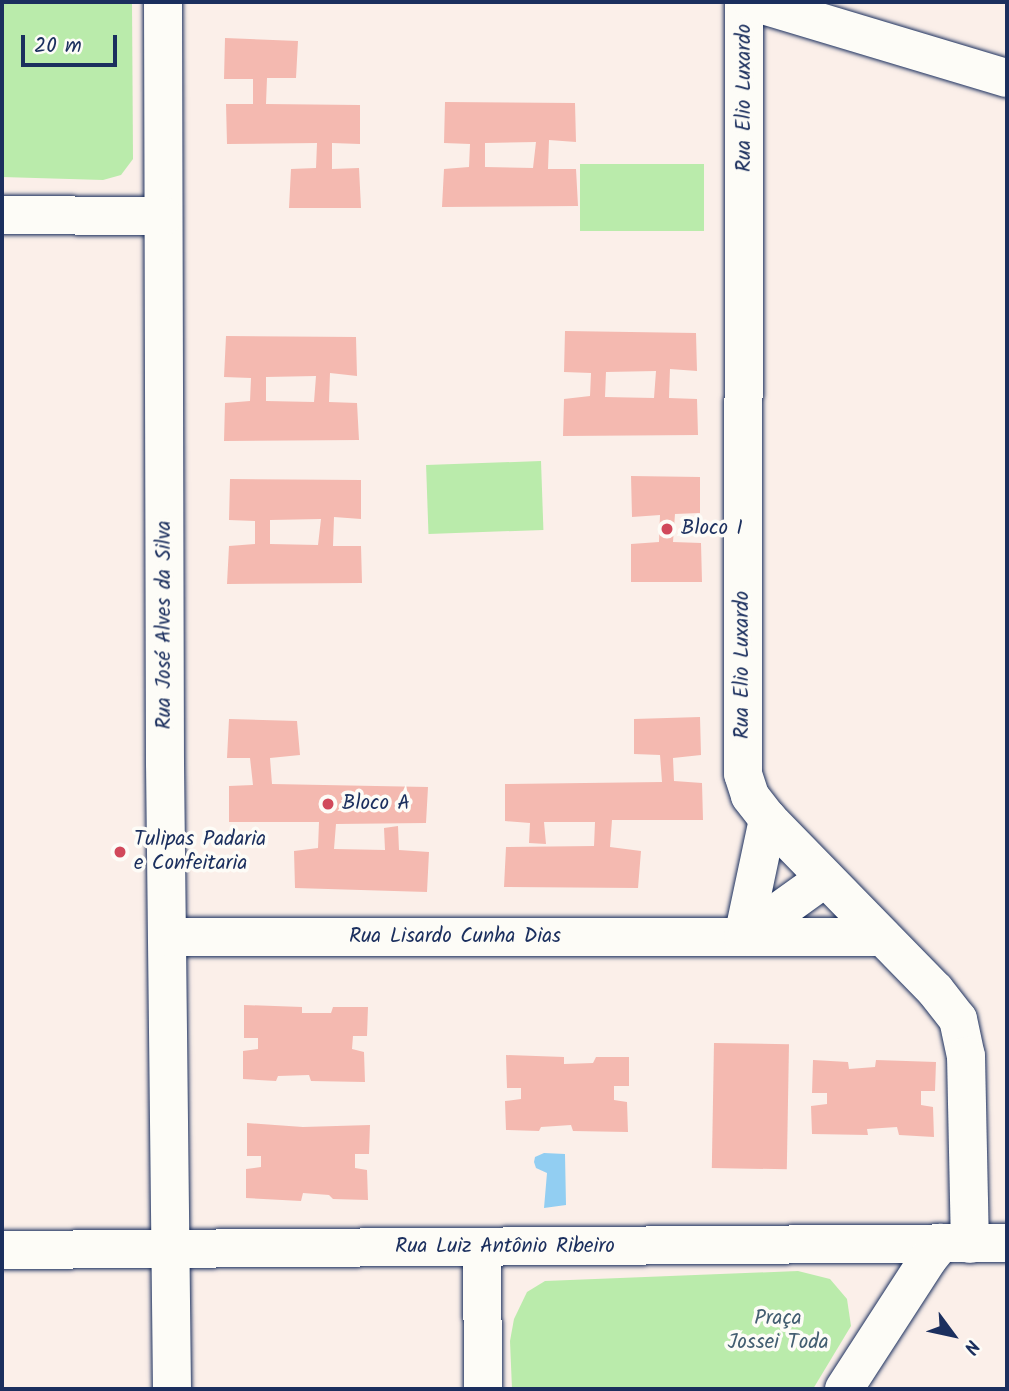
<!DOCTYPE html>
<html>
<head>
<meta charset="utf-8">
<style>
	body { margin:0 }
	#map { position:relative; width:1009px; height:1391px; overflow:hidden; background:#fbefe9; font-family:Kalam,sans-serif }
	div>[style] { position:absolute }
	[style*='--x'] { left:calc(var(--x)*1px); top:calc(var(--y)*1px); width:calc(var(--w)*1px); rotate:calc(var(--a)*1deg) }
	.green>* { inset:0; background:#baebab; transform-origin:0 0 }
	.water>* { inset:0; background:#92cef2 }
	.building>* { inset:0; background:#f4b9b0; transform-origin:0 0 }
	.roads { filter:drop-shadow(0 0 2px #1b2f5e) drop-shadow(0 0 2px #1b2f5e) }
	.minor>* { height:38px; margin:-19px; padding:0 19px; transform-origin:19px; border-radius:19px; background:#fdfcf7 }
	.secondary>* { height:38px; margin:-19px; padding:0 19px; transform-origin:19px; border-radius:19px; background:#fdfcf7 }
	.dots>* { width:19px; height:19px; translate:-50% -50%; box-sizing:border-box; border:4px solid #fdfcf7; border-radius:50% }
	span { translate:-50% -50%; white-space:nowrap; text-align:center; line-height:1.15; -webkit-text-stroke:7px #fdfcf7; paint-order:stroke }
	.street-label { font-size:21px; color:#1b2f5e }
	.poi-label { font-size:21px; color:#1b2f5e }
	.left { translate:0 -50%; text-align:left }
	.park-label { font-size:21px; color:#435e71 }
	.frame { position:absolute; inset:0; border:4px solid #1b2f5e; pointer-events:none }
	.north { position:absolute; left:918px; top:1300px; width:70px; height:70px; -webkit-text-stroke:5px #fdfcf7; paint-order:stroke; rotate:123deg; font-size:19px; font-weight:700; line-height:28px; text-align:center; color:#1b2f5e }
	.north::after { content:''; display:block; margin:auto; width:24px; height:32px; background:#1b2f5e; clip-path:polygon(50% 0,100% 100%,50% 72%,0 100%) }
	.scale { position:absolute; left:21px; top:35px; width:96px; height:32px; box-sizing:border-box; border:4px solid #1b2f5e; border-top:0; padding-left:9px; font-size:21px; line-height:24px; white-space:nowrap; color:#1b2f5e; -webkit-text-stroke:5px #fdfcf7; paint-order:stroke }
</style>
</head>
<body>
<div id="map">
	<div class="green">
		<div style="clip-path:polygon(2px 2px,132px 2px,133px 159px,121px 175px,103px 180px,2px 177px)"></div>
		<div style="left:580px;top:164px;width:124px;height:67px"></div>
		<div style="left:541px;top:461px;width:69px;height:115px;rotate:88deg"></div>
		<div style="clip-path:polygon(798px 1271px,830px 1279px,847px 1299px,851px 1326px,813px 1389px,512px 1389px,510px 1341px,514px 1319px,527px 1292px,545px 1281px)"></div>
	</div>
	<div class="water">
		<div style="clip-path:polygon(544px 1153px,565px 1154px,566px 1205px,544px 1208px,547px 1173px,536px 1168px,534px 1162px,535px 1157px)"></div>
	</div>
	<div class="building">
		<div style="clip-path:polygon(225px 38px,298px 41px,296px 78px,267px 78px,266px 104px,360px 105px,360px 144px,332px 143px,332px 169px,359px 168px,361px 208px,289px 208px,291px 169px,316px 168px,317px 143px,227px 144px,226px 104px,253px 104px,253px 79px,224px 79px)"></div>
		<div style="clip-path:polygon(evenodd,445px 102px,575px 103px,576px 142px,549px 140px,548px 169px,576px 169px,578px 206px,442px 207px,444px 169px,469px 167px,470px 144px,444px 143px,445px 102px,536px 142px,533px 168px,485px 167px,485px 143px,536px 142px)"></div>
		<div style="clip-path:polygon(evenodd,565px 331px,696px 333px,697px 371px,670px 369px,669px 398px,697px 399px,698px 435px,563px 436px,564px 399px,590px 396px,591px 373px,564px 372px,565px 331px,656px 371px,654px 398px,605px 397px,606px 372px,656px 371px)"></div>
		<div style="clip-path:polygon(evenodd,226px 336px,356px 337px,357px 376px,330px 373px,329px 402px,357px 403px,359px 440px,224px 441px,225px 403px,250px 401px,251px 378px,224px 377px,226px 336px,316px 376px,314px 402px,266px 401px,266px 377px,316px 376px)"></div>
		<div style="clip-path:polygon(631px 476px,700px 477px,700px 513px,675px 514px,673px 542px,701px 543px,702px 582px,631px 582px,631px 544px,659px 542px,660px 515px,632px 517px)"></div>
		<div style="clip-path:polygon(evenodd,230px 479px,361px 480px,361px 519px,334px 517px,333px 546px,361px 546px,362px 583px,227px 584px,229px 546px,255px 544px,255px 521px,229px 520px,230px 479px,321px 519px,318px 545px,270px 544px,270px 520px,321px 519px)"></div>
		<div style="clip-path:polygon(700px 717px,701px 755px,673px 758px,674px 781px,702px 783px,703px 820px,612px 820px,610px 847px,641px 851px,638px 888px,504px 887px,506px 847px,594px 846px,595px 822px,544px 822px,546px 844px,529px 843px,530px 823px,505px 821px,505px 784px,662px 782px,660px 755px,634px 754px,634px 719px)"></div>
		<div style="clip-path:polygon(229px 719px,297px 721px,300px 755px,270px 758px,272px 784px,428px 787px,426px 823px,336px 824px,334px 849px,385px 850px,384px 828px,398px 826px,399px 850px,429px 852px,427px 892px,295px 888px,294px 851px,318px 848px,319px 822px,229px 822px,229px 786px,253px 785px,250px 758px,227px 758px)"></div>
		<div style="clip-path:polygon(244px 1005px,302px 1007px,302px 1013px,331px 1013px,333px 1007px,368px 1007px,367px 1036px,353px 1036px,352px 1049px,364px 1052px,365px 1082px,311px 1081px,309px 1075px,278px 1076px,276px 1081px,243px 1079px,243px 1051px,258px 1049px,258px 1038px,244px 1038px)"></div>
		<div style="left:714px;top:1043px;width:75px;height:125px;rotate:1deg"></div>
		<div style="clip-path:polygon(506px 1055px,564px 1057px,564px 1064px,593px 1063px,596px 1057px,629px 1057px,629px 1086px,614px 1086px,614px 1100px,627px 1102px,628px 1132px,573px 1131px,571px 1125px,541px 1127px,539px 1131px,506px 1130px,505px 1101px,521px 1099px,521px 1088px,507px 1088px)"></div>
		<div style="clip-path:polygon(813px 1060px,848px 1062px,849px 1069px,875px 1067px,876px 1060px,936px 1062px,935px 1091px,921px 1091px,921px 1105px,933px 1107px,934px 1137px,899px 1135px,897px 1127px,867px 1129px,868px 1135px,812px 1134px,811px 1106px,827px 1104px,827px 1093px,812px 1093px)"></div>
		<div style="clip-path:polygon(247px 1123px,303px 1127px,370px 1125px,369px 1154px,355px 1154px,355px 1168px,367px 1170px,368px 1200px,333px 1199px,329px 1195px,303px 1193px,301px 1201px,246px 1198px,246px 1169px,261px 1167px,261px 1156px,247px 1156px)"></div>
	</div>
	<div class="roads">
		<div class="minor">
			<div style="--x:163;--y:2;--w:761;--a:89.85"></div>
			<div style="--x:165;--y:763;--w:626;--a:89.36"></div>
			<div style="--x:744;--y:2;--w:772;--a:90.07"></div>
			<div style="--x:743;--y:774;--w:23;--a:72"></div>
			<div style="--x:750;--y:796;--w:29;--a:52"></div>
			<div style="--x:768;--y:819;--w:239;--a:45.7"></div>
			<div style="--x:935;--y:990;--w:37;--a:52"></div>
			<div style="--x:958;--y:1019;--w:38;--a:78"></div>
			<div style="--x:966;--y:1056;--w:188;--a:88.8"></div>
			<div style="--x:2;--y:215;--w:161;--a:0.4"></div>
			<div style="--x:167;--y:937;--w:714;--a:0"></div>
			<div style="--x:743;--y:937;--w:121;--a:-78"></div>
			<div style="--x:743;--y:937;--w:101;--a:-35.7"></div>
			<div style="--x:482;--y:1247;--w:142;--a:89.6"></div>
			<div style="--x:2;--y:1250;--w:1005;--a:-0.4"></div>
			<div style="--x:844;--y:1389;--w:155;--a:-57.1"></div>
			<div style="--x:928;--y:1259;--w:21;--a:-51"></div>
		</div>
		<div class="secondary">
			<div style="--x:753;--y:2;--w:265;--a:16.7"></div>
		</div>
	</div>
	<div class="dots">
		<div style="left:667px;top:529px;background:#d1495b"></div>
		<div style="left:328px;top:804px;background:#d1495b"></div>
		<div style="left:120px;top:852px;background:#d1495b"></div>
	</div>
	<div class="street-label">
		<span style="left:745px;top:98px;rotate:-90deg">Rua Elio Luxardo</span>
		<span style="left:165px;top:625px;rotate:-90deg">Rua José Alves da Silva</span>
		<span style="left:743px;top:665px;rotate:-90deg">Rua Elio Luxardo</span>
		<span style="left:455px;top:937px">Rua Lisardo Cunha Dias</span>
		<span style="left:505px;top:1247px">Rua Luiz Antônio Ribeiro</span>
	</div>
	<div class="poi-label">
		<span class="left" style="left:681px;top:529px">Bloco I</span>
		<span class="left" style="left:342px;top:804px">Bloco A</span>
		<span class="left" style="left:134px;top:852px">Tulipas Padaria<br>e Confeitaria</span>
	</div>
	<div class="park-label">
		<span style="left:778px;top:1331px">Praça<br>Jossei Toda</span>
	</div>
	<div class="frame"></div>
	<div class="north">N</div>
	<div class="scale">20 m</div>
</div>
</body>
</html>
